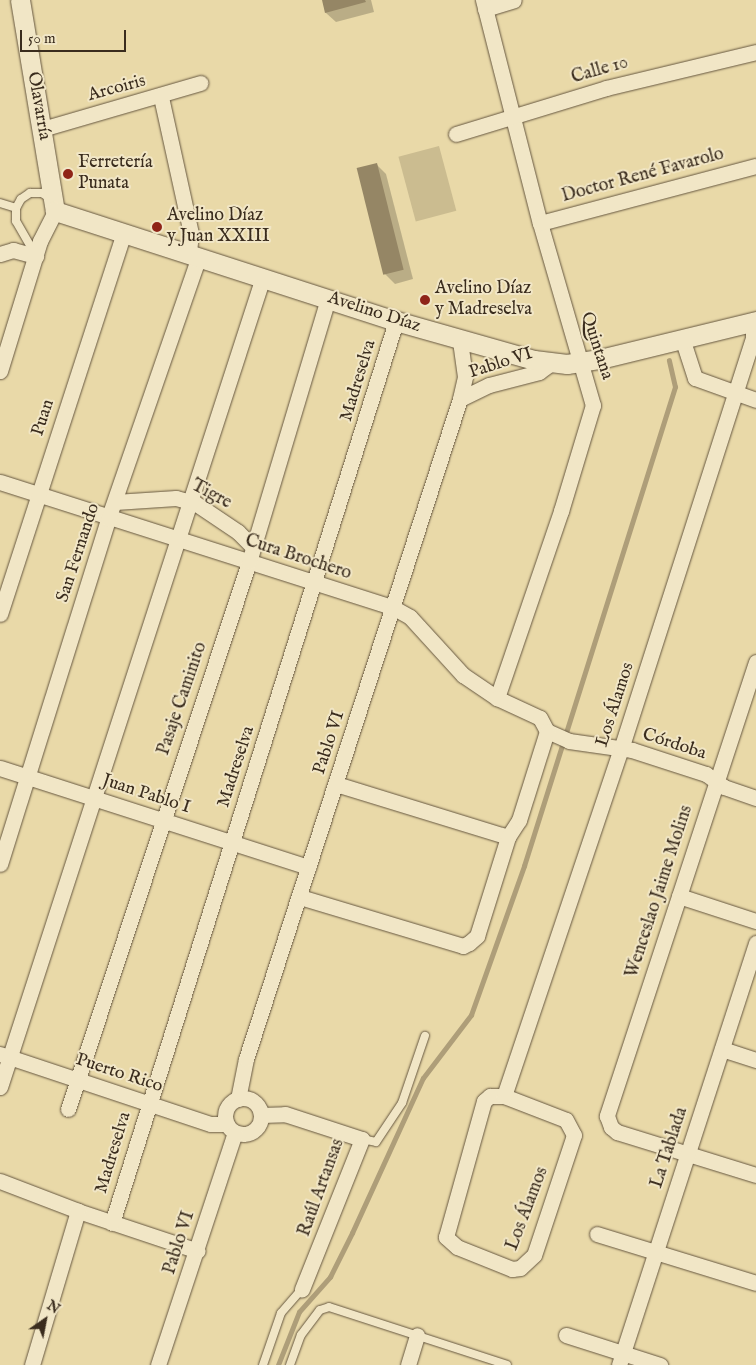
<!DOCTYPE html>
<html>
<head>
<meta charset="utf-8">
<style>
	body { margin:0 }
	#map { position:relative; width:756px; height:1365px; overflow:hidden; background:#e9d9a8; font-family:"IM FELL English",serif }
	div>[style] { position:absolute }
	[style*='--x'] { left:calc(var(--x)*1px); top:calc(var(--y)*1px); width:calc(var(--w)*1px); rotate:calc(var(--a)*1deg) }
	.green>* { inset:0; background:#cbbc90; transform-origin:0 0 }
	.shadow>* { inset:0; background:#0003 }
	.stream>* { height:4.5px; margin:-2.25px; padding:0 2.25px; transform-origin:2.25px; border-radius:2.25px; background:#ae9e79 }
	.building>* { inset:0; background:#958665; transform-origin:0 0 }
	.roads { filter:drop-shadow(0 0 1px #665740) drop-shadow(0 0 1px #665740) }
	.service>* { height:8px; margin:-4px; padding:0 4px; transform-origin:4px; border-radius:4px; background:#f1e6c6 }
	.minor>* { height:15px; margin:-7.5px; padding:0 7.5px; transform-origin:7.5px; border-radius:7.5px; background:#f1e6c6 }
	.minor>.ring { margin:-7.5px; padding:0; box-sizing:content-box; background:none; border:15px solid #f1e6c6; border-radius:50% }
	.tertiary>* { height:19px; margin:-9.5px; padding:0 9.5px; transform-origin:9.5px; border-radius:9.5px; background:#f1e6c6 }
	.dots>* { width:14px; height:14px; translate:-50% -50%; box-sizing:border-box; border:2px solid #f1e6c6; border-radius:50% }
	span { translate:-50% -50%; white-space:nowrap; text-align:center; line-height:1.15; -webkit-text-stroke:4px #f1e6c6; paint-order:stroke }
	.street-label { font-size:18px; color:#3a2c1d }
	.poi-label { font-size:18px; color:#3a2c1d }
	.left { translate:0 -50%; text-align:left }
	.north { position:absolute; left:20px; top:1295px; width:50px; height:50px; -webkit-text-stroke:4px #f1e6c6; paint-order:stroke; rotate:33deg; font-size:14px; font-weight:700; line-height:20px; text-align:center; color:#3a2c1d }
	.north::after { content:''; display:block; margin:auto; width:18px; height:22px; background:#3a2c1d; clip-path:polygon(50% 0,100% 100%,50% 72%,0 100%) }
	.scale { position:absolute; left:20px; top:30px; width:106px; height:22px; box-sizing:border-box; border:2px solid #3a2c1d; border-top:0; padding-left:6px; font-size:15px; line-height:18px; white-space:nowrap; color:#3a2c1d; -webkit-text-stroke:4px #f1e6c6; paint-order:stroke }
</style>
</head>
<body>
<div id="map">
	<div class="green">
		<div style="left:439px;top:146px;width:67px;height:42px;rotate:75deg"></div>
	</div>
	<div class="shadow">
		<div style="clip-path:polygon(323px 0,371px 0,374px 12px,336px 22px,326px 13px)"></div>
		<div style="clip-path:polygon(376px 164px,386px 174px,413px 279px,395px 284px,385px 274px)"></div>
	</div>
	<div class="stream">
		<div style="--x:278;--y:1365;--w:57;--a:-68.4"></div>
		<div style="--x:299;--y:1312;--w:47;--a:-48.5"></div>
		<div style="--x:330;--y:1277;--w:49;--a:-63.4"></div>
		<div style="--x:352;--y:1233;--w:170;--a:-65.4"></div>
		<div style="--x:423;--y:1078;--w:79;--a:-52.7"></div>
		<div style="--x:471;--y:1015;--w:158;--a:-70.4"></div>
		<div style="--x:524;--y:866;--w:502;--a:-72.5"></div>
		<div style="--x:675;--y:387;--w:27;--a:-103"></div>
	</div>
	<div class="building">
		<div style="clip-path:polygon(322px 0,365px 0,366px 2px,325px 13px)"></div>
		<div style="left:377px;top:163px;width:110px;height:21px;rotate:76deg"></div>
	</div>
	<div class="roads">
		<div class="service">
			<div style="--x:0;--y:203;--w:17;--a:17"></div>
			<div style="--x:35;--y:254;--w:38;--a:-120"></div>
			<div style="--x:16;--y:221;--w:13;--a:-90"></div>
			<div style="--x:16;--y:208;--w:10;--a:-61"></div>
			<div style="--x:21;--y:199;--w:11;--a:-34"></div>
			<div style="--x:30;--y:193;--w:12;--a:0"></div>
			<div style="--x:42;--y:193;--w:9;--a:32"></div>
			<div style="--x:362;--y:1139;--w:14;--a:12"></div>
			<div style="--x:376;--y:1142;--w:47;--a:-56.3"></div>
			<div style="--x:402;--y:1103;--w:71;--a:-71.1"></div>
			<div style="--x:263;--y:1365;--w:55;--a:-70.9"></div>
			<div style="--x:281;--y:1313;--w:32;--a:-49"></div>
			<div style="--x:290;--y:1365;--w:32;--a:-70"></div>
			<div style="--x:301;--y:1335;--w:31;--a:-53"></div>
			<div style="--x:320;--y:1310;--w:9;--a:-18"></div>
			<div style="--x:329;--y:1307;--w:187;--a:18"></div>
		</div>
		<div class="minor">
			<div style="--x:483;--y:0;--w:230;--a:75.7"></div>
			<div style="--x:540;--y:223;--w:190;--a:73.8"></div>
			<div style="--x:593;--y:405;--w:111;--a:106.8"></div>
			<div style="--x:561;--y:511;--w:198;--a:108.9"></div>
			<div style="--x:485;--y:9;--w:30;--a:-17"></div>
			<div style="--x:161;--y:97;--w:139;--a:77.6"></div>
			<div style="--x:191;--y:233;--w:20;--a:96"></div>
			<div style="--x:42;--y:129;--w:165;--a:-16.2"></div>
			<div style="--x:456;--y:134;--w:157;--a:-17"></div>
			<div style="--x:606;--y:88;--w:154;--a:-13.5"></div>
			<div style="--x:540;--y:223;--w:223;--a:-14.8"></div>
			<div style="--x:0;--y:254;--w:14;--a:-17"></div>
			<div style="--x:13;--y:250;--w:24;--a:15"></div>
			<div style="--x:682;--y:338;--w:42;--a:72"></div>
			<div style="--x:695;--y:378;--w:65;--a:19.8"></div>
			<div style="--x:460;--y:341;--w:36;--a:82"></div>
			<div style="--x:465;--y:377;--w:23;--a:103"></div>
			<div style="--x:0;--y:371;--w:136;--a:-72.9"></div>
			<div style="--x:40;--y:241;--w:34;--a:-63"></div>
			<div style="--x:0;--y:482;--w:414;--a:17.7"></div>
			<div style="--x:394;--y:608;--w:18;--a:29"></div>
			<div style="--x:410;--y:617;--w:79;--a:47.6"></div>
			<div style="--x:463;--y:675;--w:41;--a:34.1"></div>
			<div style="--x:497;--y:698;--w:47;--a:24.9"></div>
			<div style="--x:540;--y:718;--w:15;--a:62"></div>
			<div style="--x:115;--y:502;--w:61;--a:-3.8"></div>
			<div style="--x:176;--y:498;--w:20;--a:15"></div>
			<div style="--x:195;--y:503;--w:52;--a:34"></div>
			<div style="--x:238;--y:532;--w:20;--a:45"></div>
			<div style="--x:0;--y:614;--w:401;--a:-72"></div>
			<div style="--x:756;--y:662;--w:478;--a:108.2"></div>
			<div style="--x:607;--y:1116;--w:12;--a:70"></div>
			<div style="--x:611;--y:1127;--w:8;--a:40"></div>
			<div style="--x:617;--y:1132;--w:145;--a:17.2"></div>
			<div style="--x:547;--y:731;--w:24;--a:24"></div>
			<div style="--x:569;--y:741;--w:64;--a:8.1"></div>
			<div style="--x:632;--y:750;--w:78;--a:18"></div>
			<div style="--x:706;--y:774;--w:22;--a:36"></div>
			<div style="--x:724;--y:787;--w:34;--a:19"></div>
			<div style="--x:0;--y:768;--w:324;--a:17.8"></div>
			<div style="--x:336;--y:784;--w:180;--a:17.1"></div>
			<div style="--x:0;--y:864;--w:362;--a:-72.6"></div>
			<div style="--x:108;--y:519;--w:278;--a:-70.9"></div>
			<div style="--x:679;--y:896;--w:81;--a:18"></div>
			<div style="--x:300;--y:897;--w:170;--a:16.7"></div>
			<div style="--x:463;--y:946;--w:7;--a:-27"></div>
			<div style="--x:469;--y:943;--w:11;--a:-41"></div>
			<div style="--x:477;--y:936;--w:104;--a:-72.6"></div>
			<div style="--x:508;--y:837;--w:20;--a:-57"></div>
			<div style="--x:519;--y:820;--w:93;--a:-72.5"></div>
			<div style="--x:722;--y:1049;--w:36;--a:18"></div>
			<div style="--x:0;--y:1054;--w:222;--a:18.4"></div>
			<div style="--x:211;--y:1124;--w:16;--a:0"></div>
			<div style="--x:0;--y:1087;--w:852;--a:-72.01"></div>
			<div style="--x:490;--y:1096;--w:14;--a:0"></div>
			<div style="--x:504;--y:1096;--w:66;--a:21.2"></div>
			<div style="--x:566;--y:1120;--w:17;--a:62"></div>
			<div style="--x:574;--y:1135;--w:126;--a:108.4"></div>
			<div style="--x:534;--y:1255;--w:19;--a:137"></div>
			<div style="--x:520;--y:1268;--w:8;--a:173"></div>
			<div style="--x:512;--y:1269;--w:59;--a:-158.2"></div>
			<div style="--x:457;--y:1247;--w:15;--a:-138"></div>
			<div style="--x:446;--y:1237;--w:141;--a:-74.4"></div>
			<div style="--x:484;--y:1101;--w:8;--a:-40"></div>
			<div style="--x:504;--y:1096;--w:366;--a:-71.4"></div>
			<div style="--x:621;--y:749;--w:433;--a:-72.2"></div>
			<div style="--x:753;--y:337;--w:15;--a:-90"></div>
			<div class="ring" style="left:225px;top:1098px;width:21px;height:21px"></div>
			<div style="--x:238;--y:1099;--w:41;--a:-78.7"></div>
			<div style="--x:246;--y:1059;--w:694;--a:-72.04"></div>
			<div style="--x:460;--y:399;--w:32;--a:-26"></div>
			<div style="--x:489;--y:385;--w:52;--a:-14.6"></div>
			<div style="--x:539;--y:372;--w:17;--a:-36"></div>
			<div style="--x:68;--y:1109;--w:576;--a:-71.69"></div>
			<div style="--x:249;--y:562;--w:275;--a:-73.3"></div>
			<div style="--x:261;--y:1115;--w:24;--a:-2"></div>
			<div style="--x:285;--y:1114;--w:81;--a:18"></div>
			<div style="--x:362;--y:1139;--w:162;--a:111.8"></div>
			<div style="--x:0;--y:1181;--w:84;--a:21"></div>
			<div style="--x:78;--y:1211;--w:126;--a:18.4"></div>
			<div style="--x:112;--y:1223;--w:946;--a:-72.52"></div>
			<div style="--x:597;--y:1234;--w:166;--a:17.1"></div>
			<div style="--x:566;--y:1335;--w:99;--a:17.7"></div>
			<div style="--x:32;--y:1365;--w:161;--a:-73.4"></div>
			<div style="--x:158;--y:1365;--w:245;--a:-71.7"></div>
			<div style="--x:408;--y:1365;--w:31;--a:-73"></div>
			<div style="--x:619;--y:1365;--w:444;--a:-72"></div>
		</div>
		<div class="tertiary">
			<div style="--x:20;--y:0;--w:214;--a:80.6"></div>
			<div style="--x:55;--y:211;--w:358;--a:17.9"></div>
			<div style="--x:396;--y:321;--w:143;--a:15.8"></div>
			<div style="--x:534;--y:360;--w:33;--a:7"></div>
			<div style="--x:567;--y:364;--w:33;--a:-9"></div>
			<div style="--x:600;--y:359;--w:161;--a:-13.7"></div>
		</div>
	</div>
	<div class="dots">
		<div style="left:68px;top:174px;background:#8f2418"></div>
		<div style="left:157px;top:227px;background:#8f2418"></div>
		<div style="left:425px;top:300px;background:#8f2418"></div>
	</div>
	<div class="street-label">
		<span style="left:600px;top:71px;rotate:-16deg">Calle 10</span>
		<span style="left:117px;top:89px;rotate:-15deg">Arcoiris</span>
		<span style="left:38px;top:106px;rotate:80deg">Olavarría</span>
		<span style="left:643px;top:176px;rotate:-15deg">Doctor René Favarolo</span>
		<span style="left:374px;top:313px;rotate:18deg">Avelino Díaz</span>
		<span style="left:596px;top:346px;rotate:72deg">Quintana</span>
		<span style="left:501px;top:364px;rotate:-18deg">Pablo VI</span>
		<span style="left:359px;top:381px;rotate:-73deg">Madreselva</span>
		<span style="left:44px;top:418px;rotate:-72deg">Puan</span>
		<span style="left:211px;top:495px;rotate:28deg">Tigre</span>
		<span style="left:79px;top:553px;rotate:-72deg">San Fernando</span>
		<span style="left:298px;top:558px;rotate:18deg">Cura Brochero</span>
		<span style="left:183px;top:699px;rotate:-71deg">Pasaje Caminito</span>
		<span style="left:616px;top:705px;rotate:-72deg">Los Álamos</span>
		<span style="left:330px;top:743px;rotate:-72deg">Pablo VI</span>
		<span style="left:674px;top:745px;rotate:18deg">Córdoba</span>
		<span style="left:237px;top:767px;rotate:-72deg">Madreselva</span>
		<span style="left:146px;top:795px;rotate:18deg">Juan Pablo I</span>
		<span style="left:660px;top:892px;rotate:-72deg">Wenceslao Jaime Molins</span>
		<span style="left:119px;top:1074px;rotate:18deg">Puerto Rico</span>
		<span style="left:670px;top:1148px;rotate:-72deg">La Tablada</span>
		<span style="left:114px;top:1153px;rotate:-73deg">Madreselva</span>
		<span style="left:322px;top:1188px;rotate:-70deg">Raúl Artansas</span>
		<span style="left:528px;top:1209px;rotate:-69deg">Los Álamos</span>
		<span style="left:180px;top:1243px;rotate:-72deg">Pablo VI</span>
	</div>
	<div class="poi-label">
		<span class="left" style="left:78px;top:174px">Ferretería<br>Punata</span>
		<span class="left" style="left:167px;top:227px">Avelino Díaz<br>y Juan XXIII</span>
		<span class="left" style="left:435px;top:300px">Avelino Díaz<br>y Madreselva</span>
	</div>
	<div class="north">N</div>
	<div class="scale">50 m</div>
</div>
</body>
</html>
